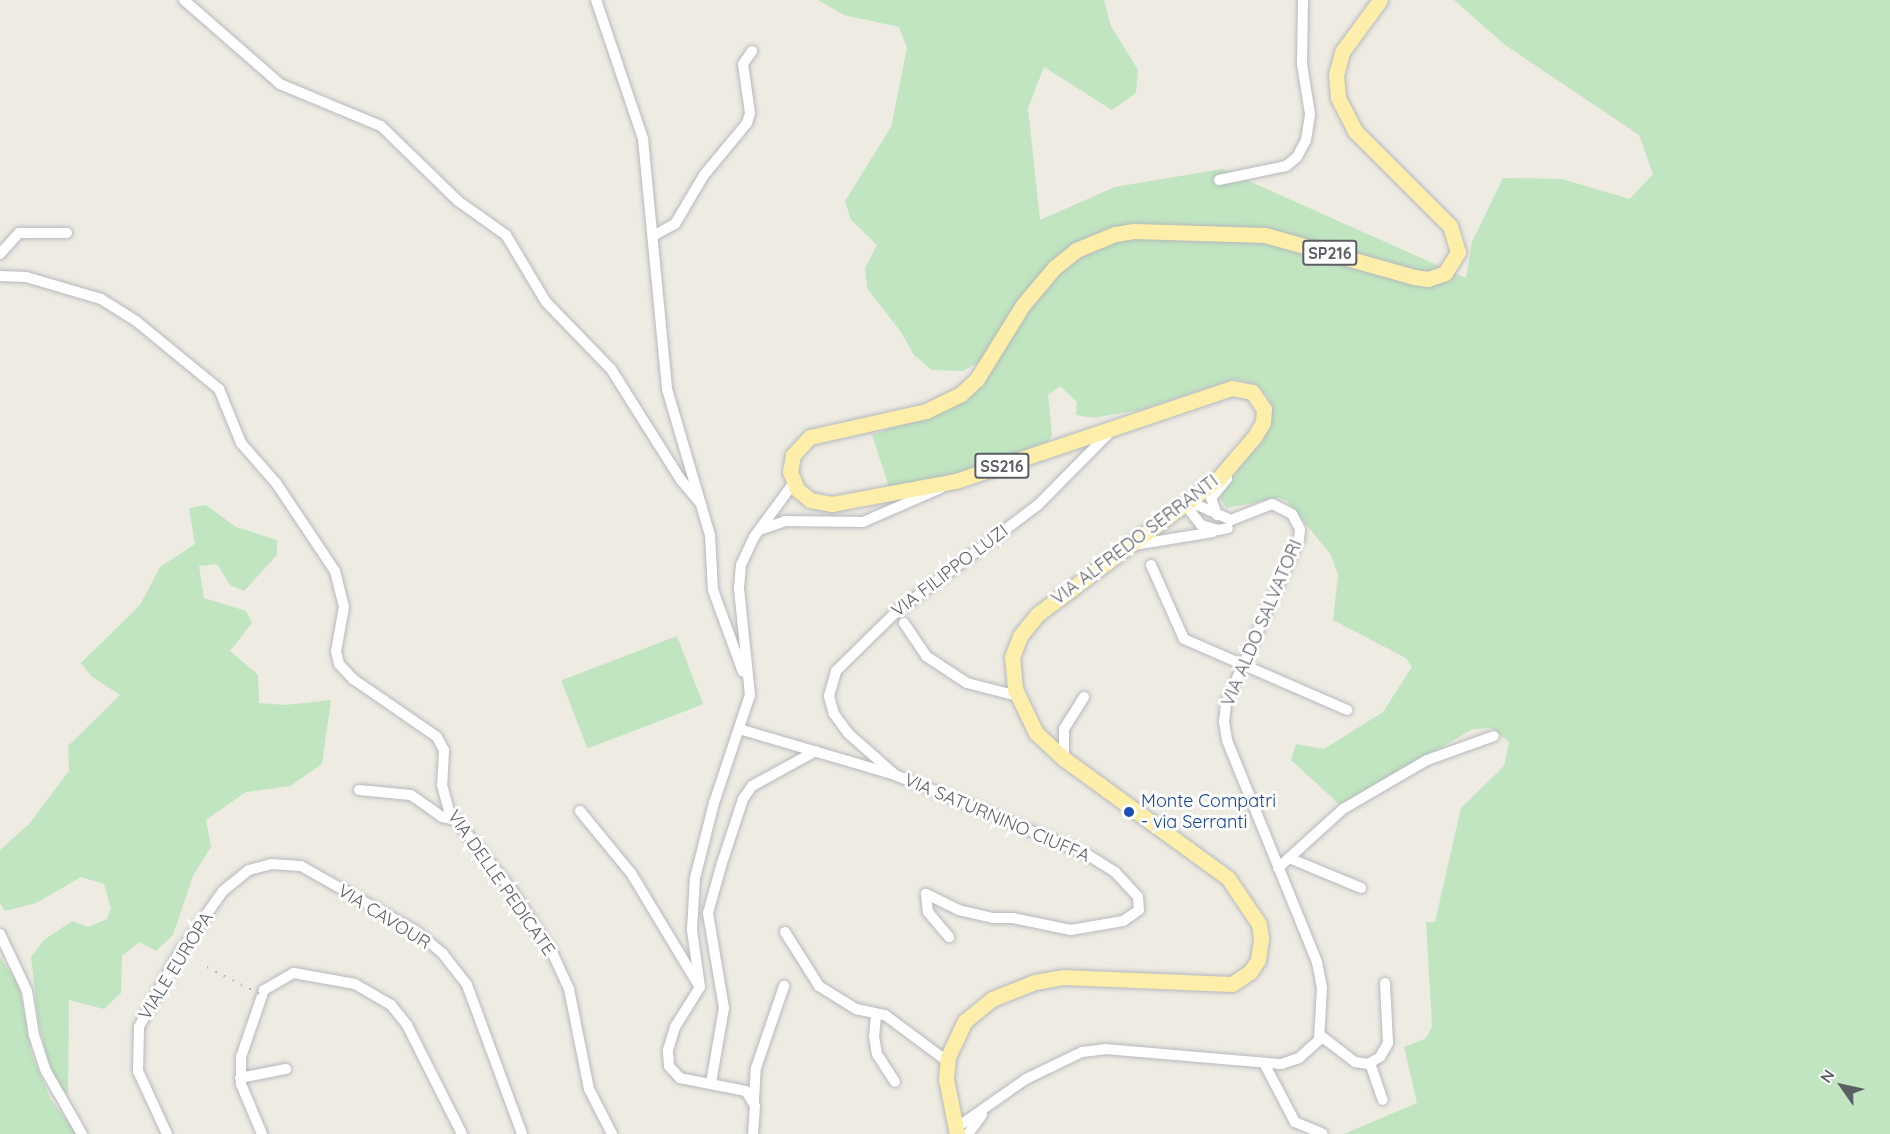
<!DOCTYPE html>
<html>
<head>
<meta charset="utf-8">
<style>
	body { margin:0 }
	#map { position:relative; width:1890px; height:1134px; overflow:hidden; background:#eeebe3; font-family:Quicksand,sans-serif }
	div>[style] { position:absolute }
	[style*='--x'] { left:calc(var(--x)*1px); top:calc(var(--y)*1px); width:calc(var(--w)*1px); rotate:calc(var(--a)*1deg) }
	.green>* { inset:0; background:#c0e5c0; transform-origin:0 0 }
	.roads { filter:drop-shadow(0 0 2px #b6b9bd) drop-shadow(0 0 2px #b6b9bd) }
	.minor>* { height:10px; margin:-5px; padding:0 5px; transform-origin:5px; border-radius:5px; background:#fff }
	.primary>* { height:15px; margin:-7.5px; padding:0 7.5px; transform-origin:7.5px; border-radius:7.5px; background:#fdefa9 }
	.rail>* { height:2px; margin-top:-1px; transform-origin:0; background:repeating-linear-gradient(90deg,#b2b3b3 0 1.5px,transparent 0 9.5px) }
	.dots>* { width:16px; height:16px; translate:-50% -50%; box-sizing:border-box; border:3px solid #fff; border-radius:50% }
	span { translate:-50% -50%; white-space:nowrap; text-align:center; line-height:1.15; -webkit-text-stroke:6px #fff; paint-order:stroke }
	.shield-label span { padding:2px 4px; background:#fff; border:2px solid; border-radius:4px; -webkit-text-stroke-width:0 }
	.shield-label { font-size:16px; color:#5b5f63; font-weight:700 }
	.street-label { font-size:18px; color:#5b5f63 }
	.transit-label { font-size:18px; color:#164399 }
	.left { translate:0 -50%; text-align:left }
	.north { position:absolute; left:1812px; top:1056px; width:60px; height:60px; -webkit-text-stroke:4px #fff; paint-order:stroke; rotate:304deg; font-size:16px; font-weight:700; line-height:24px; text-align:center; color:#5b5f63 }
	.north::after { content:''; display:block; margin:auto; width:21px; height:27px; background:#5b5f63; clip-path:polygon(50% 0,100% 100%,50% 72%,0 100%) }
</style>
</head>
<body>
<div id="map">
	<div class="green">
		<div style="clip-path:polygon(818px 0,1104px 0,1111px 26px,1138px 70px,1136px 93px,1112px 110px,1044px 67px,1028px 108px,1040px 220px,1115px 187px,1222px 169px,1466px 278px,1472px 242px,1503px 178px,1562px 179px,1630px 199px,1653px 174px,1639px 135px,1505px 45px,1454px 0,1890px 0,1890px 1134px,1344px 1134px,1417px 1103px,1404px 1047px,1425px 1039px,1432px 1027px,1426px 922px,1435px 922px,1461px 808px,1504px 766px,1509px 742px,1492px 728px,1473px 729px,1340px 805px,1291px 760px,1296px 744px,1324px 749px,1383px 712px,1412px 667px,1406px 658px,1333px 620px,1338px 575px,1331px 555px,1287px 501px,1278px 498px,1226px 508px,1220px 496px,1267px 430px,1272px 413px,1269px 398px,1257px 385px,1234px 379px,1140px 410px,1093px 418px,1076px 415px,1077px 402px,1060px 386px,1048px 395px,1052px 435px,1046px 446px,949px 479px,890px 490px,872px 435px,944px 409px,995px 354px,963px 371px,932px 370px,914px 355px,901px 332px,867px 288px,865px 268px,877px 245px,851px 220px,845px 201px,891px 127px,907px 48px,899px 27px,844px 15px)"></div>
		<div style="clip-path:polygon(206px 505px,236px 527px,277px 540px,277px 555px,244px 591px,230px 585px,217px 564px,199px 566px,204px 598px,246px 611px,252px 623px,230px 651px,258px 675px,259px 703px,285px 705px,331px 700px,322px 764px,290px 786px,246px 792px,206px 820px,211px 847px,193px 876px,173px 935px,156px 951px,139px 942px,122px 956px,121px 993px,104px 1009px,69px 1000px,68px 1095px,57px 1083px,46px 1054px,38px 1018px,31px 957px,44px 940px,72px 921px,88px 927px,107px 919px,111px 908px,104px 884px,81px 877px,36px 903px,5px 911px,0 903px,0 850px,29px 824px,69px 771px,68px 746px,120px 695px,91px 676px,81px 663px,140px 605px,160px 567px,195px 544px,189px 508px)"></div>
		<div style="left:677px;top:636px;width:73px;height:124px;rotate:69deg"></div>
		<div style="clip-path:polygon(0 957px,19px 985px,32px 1055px,51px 1100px,77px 1134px,0 1134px)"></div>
	</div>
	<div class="roads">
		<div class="minor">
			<div style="--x:184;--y:0;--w:128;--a:41.2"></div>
			<div style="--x:280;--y:84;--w:109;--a:22.6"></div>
			<div style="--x:381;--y:126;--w:107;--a:44.2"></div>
			<div style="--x:458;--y:201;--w:59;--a:35.3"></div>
			<div style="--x:506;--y:235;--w:78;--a:59.2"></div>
			<div style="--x:546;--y:302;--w:93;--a:45.9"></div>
			<div style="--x:611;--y:369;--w:131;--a:57.8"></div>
			<div style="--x:681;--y:480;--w:31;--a:50"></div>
			<div style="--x:596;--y:0;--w:147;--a:71.3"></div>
			<div style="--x:643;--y:139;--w:251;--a:84.5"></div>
			<div style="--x:667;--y:389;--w:152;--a:73.6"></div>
			<div style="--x:710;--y:535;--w:55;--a:86.9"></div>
			<div style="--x:713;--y:590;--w:87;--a:69.9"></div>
			<div style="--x:1219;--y:180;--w:68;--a:-11.8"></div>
			<div style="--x:1286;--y:166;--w:14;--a:-39"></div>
			<div style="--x:1297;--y:157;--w:19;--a:-62"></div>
			<div style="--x:1306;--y:140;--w:26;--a:-81"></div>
			<div style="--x:1310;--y:114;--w:51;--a:-99.1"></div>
			<div style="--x:1302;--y:64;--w:64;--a:-89.1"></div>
			<div style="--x:653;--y:236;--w:25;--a:-29"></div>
			<div style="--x:675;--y:224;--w:57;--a:-59.4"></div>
			<div style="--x:704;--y:175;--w:67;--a:-50.4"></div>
			<div style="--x:747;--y:123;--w:10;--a:-73"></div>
			<div style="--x:750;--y:113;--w:49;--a:-98.1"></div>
			<div style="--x:743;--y:64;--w:16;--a:-55"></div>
			<div style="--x:0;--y:254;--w:28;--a:-48"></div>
			<div style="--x:19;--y:233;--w:48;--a:0"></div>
			<div style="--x:0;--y:276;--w:26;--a:2"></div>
			<div style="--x:26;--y:277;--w:78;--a:16.3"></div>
			<div style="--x:101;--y:299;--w:41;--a:32.2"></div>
			<div style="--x:136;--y:321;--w:107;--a:39.3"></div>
			<div style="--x:219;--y:389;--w:58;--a:67.8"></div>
			<div style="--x:241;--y:443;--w:53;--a:48.8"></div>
			<div style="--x:276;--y:483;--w:106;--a:56.2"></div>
			<div style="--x:335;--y:571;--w:37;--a:76"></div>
			<div style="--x:344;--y:607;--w:45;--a:100.3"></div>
			<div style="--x:336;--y:651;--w:13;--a:77"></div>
			<div style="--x:339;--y:664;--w:21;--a:47"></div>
			<div style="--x:353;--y:679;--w:102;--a:34.6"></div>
			<div style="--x:437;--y:737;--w:15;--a:62"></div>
			<div style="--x:444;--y:750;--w:35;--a:93"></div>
			<div style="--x:442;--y:785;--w:27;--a:75"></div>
			<div style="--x:449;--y:811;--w:100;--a:51.5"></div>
			<div style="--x:511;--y:889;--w:75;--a:56.9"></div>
			<div style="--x:552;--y:952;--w:41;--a:65.3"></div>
			<div style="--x:569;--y:989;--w:102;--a:78.7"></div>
			<div style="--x:589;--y:1089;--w:51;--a:62.9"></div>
			<div style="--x:1217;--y:515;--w:18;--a:-109"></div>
			<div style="--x:1211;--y:498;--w:25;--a:-50"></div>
			<div style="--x:762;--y:529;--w:24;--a:-19"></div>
			<div style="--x:785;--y:521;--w:78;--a:0.7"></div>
			<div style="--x:863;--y:522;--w:85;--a:-23.6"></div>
			<div style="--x:1134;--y:545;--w:80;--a:-9.3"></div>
			<div style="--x:1151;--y:565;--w:81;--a:66"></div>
			<div style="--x:1184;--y:639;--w:178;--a:23.5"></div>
			<div style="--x:904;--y:623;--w:40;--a:56"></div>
			<div style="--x:926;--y:656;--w:49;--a:33.4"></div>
			<div style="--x:967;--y:683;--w:53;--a:14.3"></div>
			<div style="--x:739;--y:729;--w:163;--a:16.4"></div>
			<div style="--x:895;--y:775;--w:99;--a:21.9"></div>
			<div style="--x:987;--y:812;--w:110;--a:23.1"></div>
			<div style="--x:1088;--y:855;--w:32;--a:32"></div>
			<div style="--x:1115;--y:872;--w:34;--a:47"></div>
			<div style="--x:1138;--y:897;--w:13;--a:86"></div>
			<div style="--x:1139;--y:910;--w:19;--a:145"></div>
			<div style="--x:1123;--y:921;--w:53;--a:170.2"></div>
			<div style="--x:1071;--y:930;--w:59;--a:-168.3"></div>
			<div style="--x:1013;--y:918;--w:20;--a:180"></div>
			<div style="--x:993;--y:918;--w:35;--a:-167"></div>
			<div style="--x:959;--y:910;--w:37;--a:-154"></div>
			<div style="--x:926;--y:894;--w:18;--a:84"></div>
			<div style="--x:928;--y:912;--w:33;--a:50"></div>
			<div style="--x:1064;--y:759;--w:30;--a:-90"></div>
			<div style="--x:1064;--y:729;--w:38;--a:-58"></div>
			<div style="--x:893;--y:773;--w:60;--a:-138.4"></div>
			<div style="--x:848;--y:733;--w:24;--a:-126"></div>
			<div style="--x:834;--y:714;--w:19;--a:-106"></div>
			<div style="--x:829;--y:696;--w:26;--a:-74"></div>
			<div style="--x:836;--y:671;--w:83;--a:-44.5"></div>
			<div style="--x:895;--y:613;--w:179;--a:-37.1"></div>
			<div style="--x:1038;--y:505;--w:105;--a:-45.4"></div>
			<div style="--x:359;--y:790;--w:52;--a:5.5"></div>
			<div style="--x:411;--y:795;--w:38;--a:35"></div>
			<div style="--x:442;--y:817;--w:13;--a:13"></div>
			<div style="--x:580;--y:811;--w:80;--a:50.6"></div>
			<div style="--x:631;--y:873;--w:130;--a:58.9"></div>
			<div style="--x:1289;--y:858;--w:78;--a:22.6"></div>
			<div style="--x:1278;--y:868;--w:88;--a:-42.2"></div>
			<div style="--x:1343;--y:809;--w:97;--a:-30.3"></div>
			<div style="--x:1427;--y:760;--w:71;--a:-19.7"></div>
			<div style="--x:785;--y:932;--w:64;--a:57.8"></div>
			<div style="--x:819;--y:986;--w:44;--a:31.9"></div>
			<div style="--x:856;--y:1009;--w:30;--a:12"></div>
			<div style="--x:885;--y:1015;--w:77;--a:36.6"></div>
			<div style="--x:0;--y:934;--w:63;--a:64.7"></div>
			<div style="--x:27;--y:991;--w:45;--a:81"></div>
			<div style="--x:34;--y:1035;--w:38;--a:72"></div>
			<div style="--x:46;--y:1071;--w:73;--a:60.3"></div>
			<div style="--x:876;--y:1015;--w:21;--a:95"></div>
			<div style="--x:874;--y:1036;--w:18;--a:81"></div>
			<div style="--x:877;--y:1054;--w:33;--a:57"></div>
			<div style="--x:1321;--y:1036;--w:43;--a:37.4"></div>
			<div style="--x:1355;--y:1062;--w:13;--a:9"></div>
			<div style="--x:1368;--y:1064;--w:14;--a:-30"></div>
			<div style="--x:1380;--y:1057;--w:16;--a:-60"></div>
			<div style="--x:1388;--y:1043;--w:60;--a:-92.9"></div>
			<div style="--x:1264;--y:1063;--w:67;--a:62.3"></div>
			<div style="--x:1295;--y:1122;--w:30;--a:23"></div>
			<div style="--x:1370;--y:1063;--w:39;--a:71"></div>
			<div style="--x:240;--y:1078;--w:47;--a:-11.1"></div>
			<div style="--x:711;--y:1083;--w:76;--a:-80.2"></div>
			<div style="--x:724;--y:1008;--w:96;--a:-99.6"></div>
			<div style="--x:708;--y:913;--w:52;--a:-74.4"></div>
			<div style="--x:722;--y:863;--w:67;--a:-71.8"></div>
			<div style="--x:743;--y:799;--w:16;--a:-55"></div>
			<div style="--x:752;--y:786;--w:73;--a:-28.7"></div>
			<div style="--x:754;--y:1101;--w:33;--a:-87"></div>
			<div style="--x:756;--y:1068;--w:87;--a:-71.1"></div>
			<div style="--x:956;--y:1128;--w:85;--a:-35"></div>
			<div style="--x:1026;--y:1079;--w:62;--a:-25.7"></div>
			<div style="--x:1082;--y:1052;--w:23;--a:-7"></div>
			<div style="--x:1105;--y:1049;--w:177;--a:4.9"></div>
			<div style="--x:1281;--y:1064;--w:19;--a:-18"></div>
			<div style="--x:1299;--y:1058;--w:27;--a:-42"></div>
			<div style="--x:1319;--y:1040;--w:52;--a:-86.7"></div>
			<div style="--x:1322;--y:988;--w:26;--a:-101"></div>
			<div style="--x:1317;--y:962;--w:240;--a:-112.1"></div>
			<div style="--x:1227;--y:740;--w:18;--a:-99"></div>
			<div style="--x:1224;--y:722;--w:19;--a:-84"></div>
			<div style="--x:1226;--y:703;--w:180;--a:-66"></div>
			<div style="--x:1299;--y:539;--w:10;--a:-84"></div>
			<div style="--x:1300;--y:529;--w:17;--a:-118"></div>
			<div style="--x:1292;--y:514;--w:22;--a:-153"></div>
			<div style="--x:1272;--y:504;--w:44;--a:158.7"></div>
			<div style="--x:1231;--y:520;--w:44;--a:-155.8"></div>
			<div style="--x:1191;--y:502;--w:10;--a:90"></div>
			<div style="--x:1191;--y:512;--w:16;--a:52"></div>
			<div style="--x:1201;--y:525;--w:18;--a:16"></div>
			<div style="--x:1218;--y:530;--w:10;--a:-11"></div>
			<div style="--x:167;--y:1134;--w:69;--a:-114.7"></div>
			<div style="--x:138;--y:1071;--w:44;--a:-88.7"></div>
			<div style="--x:139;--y:1027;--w:78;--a:-61.8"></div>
			<div style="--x:176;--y:958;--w:82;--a:-55"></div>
			<div style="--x:223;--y:891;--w:33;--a:-39"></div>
			<div style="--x:249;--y:870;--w:23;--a:-15"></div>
			<div style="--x:271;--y:864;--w:30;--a:4"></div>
			<div style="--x:301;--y:866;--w:132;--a:29.5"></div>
			<div style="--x:416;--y:931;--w:35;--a:40"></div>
			<div style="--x:443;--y:954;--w:39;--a:52"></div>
			<div style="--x:467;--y:985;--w:159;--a:69.7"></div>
			<div style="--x:262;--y:1134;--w:54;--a:-112.8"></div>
			<div style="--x:241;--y:1084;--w:27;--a:-90"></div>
			<div style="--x:241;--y:1057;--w:71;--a:-71.1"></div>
			<div style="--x:264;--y:990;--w:34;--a:-30"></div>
			<div style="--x:294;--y:973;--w:62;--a:10.2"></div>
			<div style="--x:355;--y:984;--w:42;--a:30.3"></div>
			<div style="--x:391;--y:1005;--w:26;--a:51"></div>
			<div style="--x:407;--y:1025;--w:122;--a:63.2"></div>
			<div style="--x:753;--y:1134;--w:28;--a:-86"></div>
			<div style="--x:755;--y:1106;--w:17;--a:-121"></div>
			<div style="--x:746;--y:1091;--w:67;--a:-168.9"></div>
			<div style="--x:680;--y:1078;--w:16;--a:-133"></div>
			<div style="--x:669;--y:1066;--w:16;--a:-94"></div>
			<div style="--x:668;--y:1050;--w:24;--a:-73"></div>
			<div style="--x:675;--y:1027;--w:47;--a:-58"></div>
			<div style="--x:700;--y:987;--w:58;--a:-98"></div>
			<div style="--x:692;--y:930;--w:52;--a:-86.7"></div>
			<div style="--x:695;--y:878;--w:77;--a:-75.8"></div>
			<div style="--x:714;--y:803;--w:114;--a:-71.6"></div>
			<div style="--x:750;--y:695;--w:108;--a:-95.9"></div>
			<div style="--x:739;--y:588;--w:23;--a:-85"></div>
			<div style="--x:741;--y:565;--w:31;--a:-65"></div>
			<div style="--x:754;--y:537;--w:66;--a:-53.7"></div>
			<div style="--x:968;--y:1134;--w:24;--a:-54"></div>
		</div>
		<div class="primary">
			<div style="--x:957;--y:1134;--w:56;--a:-101.3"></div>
			<div style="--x:946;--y:1079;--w:22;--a:-85"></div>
			<div style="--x:948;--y:1057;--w:40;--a:-65"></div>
			<div style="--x:965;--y:1021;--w:35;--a:-39"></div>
			<div style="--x:992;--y:999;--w:46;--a:-21.6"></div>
			<div style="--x:1035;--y:982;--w:28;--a:-10"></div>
			<div style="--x:1063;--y:977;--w:169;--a:2.4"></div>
			<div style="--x:1232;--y:984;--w:22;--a:-34"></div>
			<div style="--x:1250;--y:972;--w:14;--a:-56"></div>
			<div style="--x:1258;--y:960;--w:22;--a:-82"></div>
			<div style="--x:1261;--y:938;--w:14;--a:-98"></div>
			<div style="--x:1259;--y:924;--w:55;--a:-124"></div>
			<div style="--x:1228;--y:878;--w:203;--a:-144"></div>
			<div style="--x:1064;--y:759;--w:38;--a:-137"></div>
			<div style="--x:1036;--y:733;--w:49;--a:-115.5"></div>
			<div style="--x:1015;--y:689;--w:32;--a:-95"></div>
			<div style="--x:1012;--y:657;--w:22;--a:-69"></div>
			<div style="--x:1020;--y:636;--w:28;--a:-51"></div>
			<div style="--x:1038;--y:614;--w:226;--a:-36.9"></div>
			<div style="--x:1219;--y:478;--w:55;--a:-49.4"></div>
			<div style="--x:1255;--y:436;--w:16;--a:-60"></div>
			<div style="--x:1263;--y:422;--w:13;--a:-86"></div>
			<div style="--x:1264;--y:409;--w:21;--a:-125"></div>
			<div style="--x:1252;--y:392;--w:20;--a:-169"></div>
			<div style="--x:1232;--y:388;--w:292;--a:161.4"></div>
			<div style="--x:955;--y:481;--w:125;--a:169.4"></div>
			<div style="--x:832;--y:504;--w:22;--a:-170"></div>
			<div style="--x:810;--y:500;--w:17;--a:-140"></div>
			<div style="--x:797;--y:489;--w:18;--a:-112"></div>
			<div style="--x:790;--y:472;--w:17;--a:-80"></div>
			<div style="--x:793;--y:455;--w:25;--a:-47"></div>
			<div style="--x:810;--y:437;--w:119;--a:-12.6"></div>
			<div style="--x:926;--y:411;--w:39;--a:-26"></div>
			<div style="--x:961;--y:394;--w:22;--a:-43"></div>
			<div style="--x:977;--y:379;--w:86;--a:-58.3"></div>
			<div style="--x:1022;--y:306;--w:50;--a:-49.9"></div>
			<div style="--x:1054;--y:268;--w:28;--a:-39"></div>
			<div style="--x:1076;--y:250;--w:42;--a:-22.3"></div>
			<div style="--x:1115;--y:234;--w:19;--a:-9"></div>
			<div style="--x:1134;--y:231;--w:131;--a:1.7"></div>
			<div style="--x:1265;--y:235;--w:155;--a:15.7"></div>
			<div style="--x:1414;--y:277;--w:14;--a:8"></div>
			<div style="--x:1428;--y:279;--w:18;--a:-19"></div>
			<div style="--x:1445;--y:273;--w:25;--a:-58"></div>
			<div style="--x:1458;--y:252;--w:27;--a:-107"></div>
			<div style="--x:1450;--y:226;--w:134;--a:-135"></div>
			<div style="--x:1355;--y:131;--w:38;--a:-117"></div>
			<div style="--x:1338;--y:97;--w:22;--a:-95"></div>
			<div style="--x:1336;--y:75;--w:24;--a:-75"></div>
			<div style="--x:1342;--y:52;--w:64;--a:-53.8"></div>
		</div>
	</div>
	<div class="rail">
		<div style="--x:207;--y:967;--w:59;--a:27"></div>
	</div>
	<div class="dots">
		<div style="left:1129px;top:812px;background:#1a4fb4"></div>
	</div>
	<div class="shield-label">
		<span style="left:1330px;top:253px">SP216</span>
		<span style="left:1002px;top:466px">SS216</span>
	</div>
	<div class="street-label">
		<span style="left:1135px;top:540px;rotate:-37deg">VIA ALFREDO SERRANTI</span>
		<span style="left:950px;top:571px;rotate:-37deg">VIA FILIPPO LUZI</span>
		<span style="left:1262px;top:623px;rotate:-67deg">VIA ALDO SALVATORI</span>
		<span style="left:997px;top:818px;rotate:23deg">VIA SATURNINO CIUFFA</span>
		<span style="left:501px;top:883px;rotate:55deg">VIA DELLE PEDICATE</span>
		<span style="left:384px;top:917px;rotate:32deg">VIA CAVOUR</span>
		<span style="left:176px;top:966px;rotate:-58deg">VIALE EUROPA</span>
	</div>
	<div class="transit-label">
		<span class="left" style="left:1141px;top:812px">Monte Compatri<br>- via Serranti</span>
	</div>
	<div class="north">N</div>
</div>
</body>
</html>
